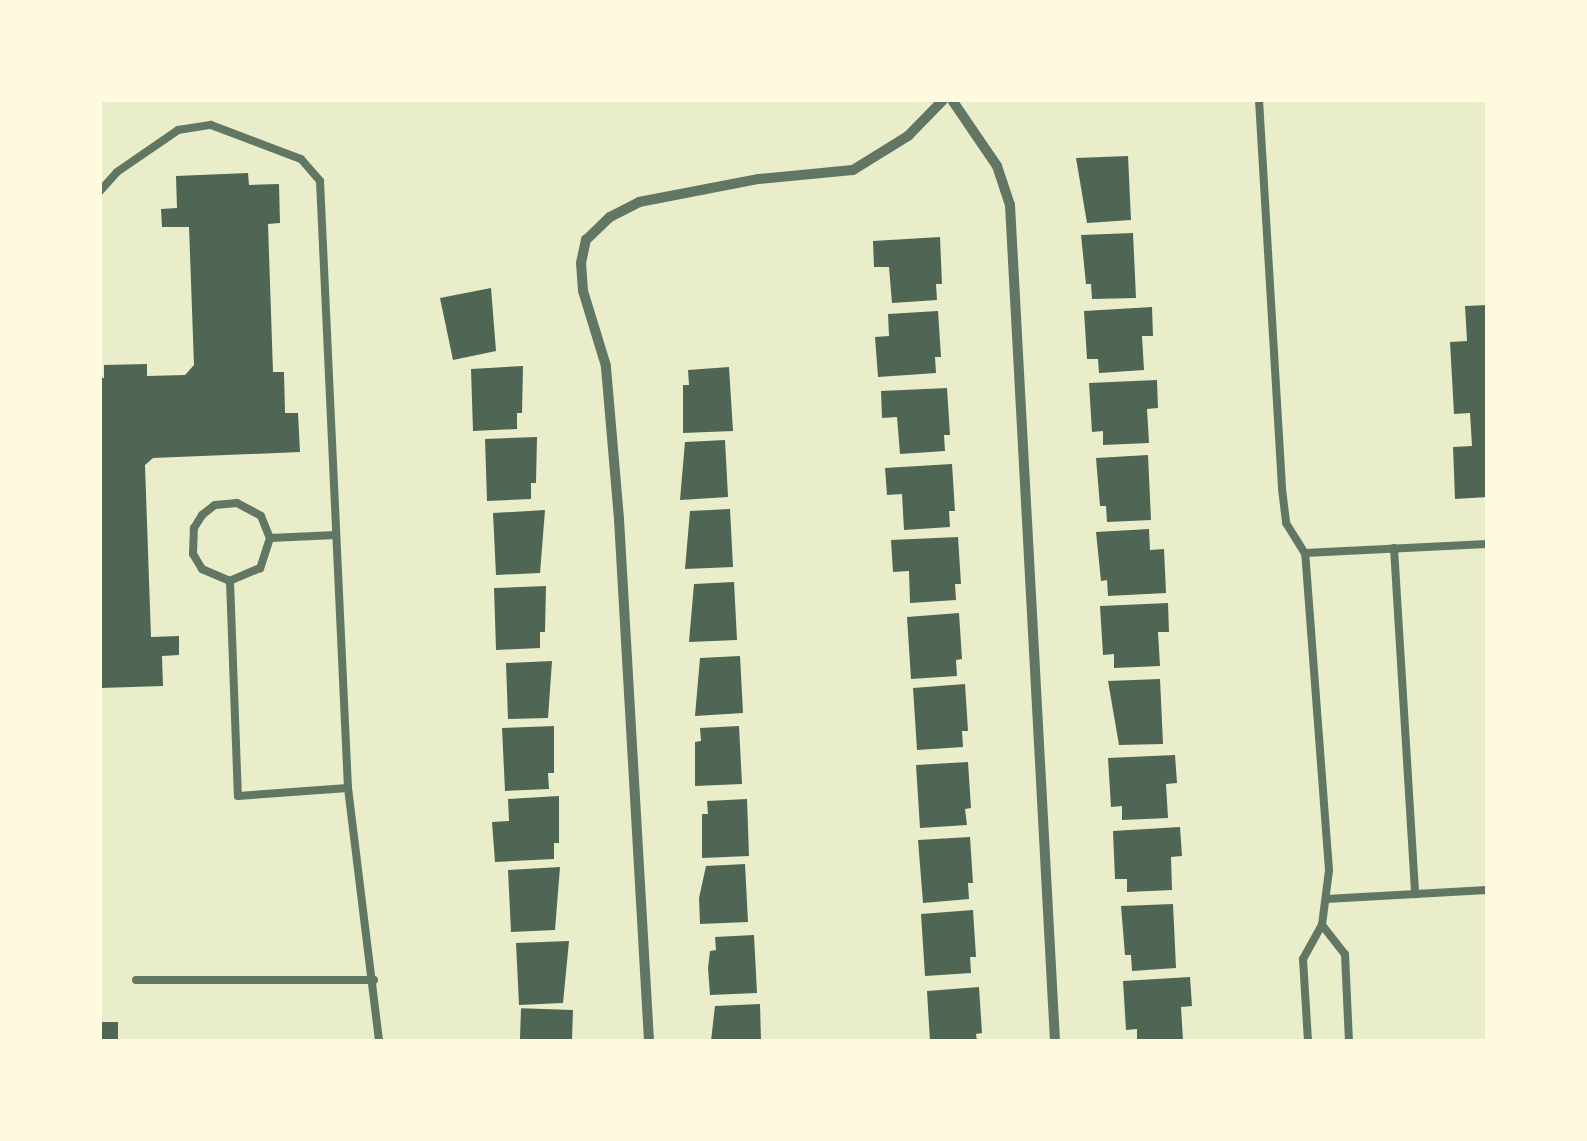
<!DOCTYPE html>
<html>
<head>
<meta charset="utf-8">
<style>
	body { margin:0 }
	#map { position:relative; width:1587px; height:1141px; overflow:hidden; background:#e9edc9; font-family:"Roboto Condensed",sans-serif }
	div>[style] { position:absolute }
	[style*='--x'] { left:calc(var(--x)*1px); top:calc(var(--y)*1px); width:calc(var(--w)*1px); rotate:calc(var(--a)*1deg) }
	.building>* { inset:0; background:#4f6655; transform-origin:0 0 }
	.service>* { height:8px; margin:-4px; padding:0 4px; transform-origin:4px; border-radius:4px; background:#617663 }
	.minor>* { height:10px; margin:-5px; padding:0 5px; transform-origin:5px; border-radius:5px; background:#617663 }
	span { translate:-50% -50%; white-space:nowrap; text-align:center; line-height:1.15; -webkit-text-stroke:8px #fefae0; paint-order:stroke }
	.frame { position:absolute; inset:0; border:102px solid #fefae0; pointer-events:none }
</style>
</head>
<body>
<div id="map">
	<div class="building">
		<div style="clip-path:polygon(1128px 156px,1131px 220px,1087px 223px,1076px 158px)"></div>
		<div style="clip-path:polygon(248px 173px,249px 185px,279px 184px,280px 223px,268px 224px,273px 372px,284px 372px,285px 413px,298px 413px,300px 452px,153px 458px,145px 465px,151px 637px,179px 636px,179px 655px,162px 656px,163px 686px,100px 688px,100px 378px,104px 378px,104px 365px,147px 364px,147px 376px,185px 375px,194px 365px,189px 227px,162px 227px,161px 209px,177px 208px,176px 176px)"></div>
		<div style="clip-path:polygon(1133px 233px,1136px 298px,1092px 299px,1091px 284px,1086px 284px,1081px 235px)"></div>
		<div style="clip-path:polygon(940px 237px,942px 284px,936px 284px,937px 300px,892px 303px,889px 267px,874px 267px,873px 241px)"></div>
		<div style="clip-path:polygon(491px 288px,496px 351px,453px 360px,440px 298px)"></div>
		<div style="clip-path:polygon(1487px 305px,1487px 497px,1455px 499px,1453px 447px,1472px 446px,1470px 413px,1454px 414px,1450px 342px,1467px 341px,1465px 306px)"></div>
		<div style="clip-path:polygon(1152px 307px,1153px 336px,1142px 336px,1144px 370px,1099px 373px,1098px 359px,1087px 359px,1084px 311px)"></div>
		<div style="clip-path:polygon(938px 311px,941px 357px,935px 357px,936px 373px,878px 377px,875px 337px,889px 336px,888px 314px)"></div>
		<div style="clip-path:polygon(523px 366px,522px 413px,517px 413px,517px 429px,473px 431px,471px 369px)"></div>
		<div style="clip-path:polygon(729px 367px,733px 431px,683px 433px,683px 385px,689px 385px,688px 370px)"></div>
		<div style="clip-path:polygon(1157px 380px,1158px 408px,1147px 409px,1149px 443px,1103px 445px,1103px 431px,1092px 432px,1089px 383px)"></div>
		<div style="clip-path:polygon(947px 388px,950px 435px,944px 435px,945px 451px,900px 454px,897px 417px,882px 418px,881px 391px)"></div>
		<div style="clip-path:polygon(537px 437px,536px 483px,531px 483px,531px 499px,487px 501px,485px 439px)"></div>
		<div style="clip-path:polygon(725px 440px,728px 497px,680px 500px,685px 442px)"></div>
		<div style="clip-path:polygon(1148px 455px,1151px 520px,1107px 522px,1106px 506px,1100px 506px,1096px 458px)"></div>
		<div style="clip-path:polygon(952px 464px,955px 511px,949px 511px,950px 527px,904px 530px,902px 494px,887px 495px,885px 468px)"></div>
		<div style="clip-path:polygon(730px 509px,733px 567px,685px 569px,690px 511px)"></div>
		<div style="clip-path:polygon(545px 510px,540px 573px,496px 575px,493px 513px)"></div>
		<div style="clip-path:polygon(1149px 529px,1150px 550px,1164px 549px,1166px 593px,1108px 596px,1107px 580px,1101px 581px,1096px 532px)"></div>
		<div style="clip-path:polygon(958px 537px,961px 584px,955px 584px,956px 600px,910px 603px,909px 571px,893px 572px,891px 540px)"></div>
		<div style="clip-path:polygon(734px 582px,737px 640px,689px 642px,694px 584px)"></div>
		<div style="clip-path:polygon(546px 586px,545px 632px,540px 632px,540px 648px,496px 650px,494px 588px)"></div>
		<div style="clip-path:polygon(1168px 603px,1169px 632px,1158px 632px,1160px 666px,1114px 668px,1114px 654px,1103px 655px,1100px 606px)"></div>
		<div style="clip-path:polygon(959px 613px,962px 659px,956px 660px,957px 676px,911px 679px,907px 617px)"></div>
		<div style="clip-path:polygon(740px 656px,743px 713px,695px 716px,700px 658px)"></div>
		<div style="clip-path:polygon(552px 661px,548px 718px,508px 719px,506px 663px)"></div>
		<div style="clip-path:polygon(1160px 679px,1163px 744px,1119px 745px,1108px 681px)"></div>
		<div style="clip-path:polygon(965px 684px,968px 731px,962px 731px,963px 747px,917px 750px,913px 688px)"></div>
		<div style="clip-path:polygon(554px 726px,554px 773px,548px 773px,549px 789px,505px 791px,502px 728px)"></div>
		<div style="clip-path:polygon(739px 726px,742px 784px,695px 786px,695px 742px,701px 741px,700px 728px)"></div>
		<div style="clip-path:polygon(1175px 755px,1177px 783px,1166px 784px,1168px 818px,1122px 820px,1122px 806px,1111px 807px,1108px 758px)"></div>
		<div style="clip-path:polygon(968px 762px,971px 808px,965px 809px,967px 825px,920px 828px,916px 765px)"></div>
		<div style="clip-path:polygon(559px 796px,559px 843px,554px 843px,554px 859px,495px 862px,492px 822px,509px 821px,508px 799px)"></div>
		<div style="clip-path:polygon(747px 799px,749px 856px,702px 858px,702px 814px,708px 814px,707px 801px)"></div>
		<div style="clip-path:polygon(1180px 827px,1182px 856px,1171px 857px,1172px 890px,1127px 892px,1127px 879px,1115px 879px,1113px 831px)"></div>
		<div style="clip-path:polygon(970px 837px,973px 883px,968px 883px,969px 899px,923px 903px,918px 840px)"></div>
		<div style="clip-path:polygon(745px 864px,748px 922px,700px 924px,699px 898px,706px 866px)"></div>
		<div style="clip-path:polygon(560px 867px,555px 930px,511px 932px,508px 870px)"></div>
		<div style="clip-path:polygon(1173px 904px,1176px 968px,1132px 971px,1131px 955px,1125px 955px,1121px 906px)"></div>
		<div style="clip-path:polygon(973px 910px,976px 957px,970px 957px,971px 973px,925px 976px,921px 914px)"></div>
		<div style="clip-path:polygon(754px 935px,757px 993px,710px 995px,708px 968px,710px 951px,716px 950px,715px 937px)"></div>
		<div style="clip-path:polygon(569px 941px,563px 1003px,519px 1005px,516px 943px)"></div>
		<div style="clip-path:polygon(1190px 977px,1192px 1006px,1181px 1007px,1183px 1040px,1137px 1041px,1137px 1029px,1126px 1030px,1123px 981px)"></div>
		<div style="clip-path:polygon(979px 987px,982px 1033px,976px 1034px,977px 1041px,930px 1041px,927px 991px)"></div>
		<div style="clip-path:polygon(760px 1004px,761px 1041px,711px 1041px,715px 1006px)"></div>
		<div style="left:573px;top:1010px;width:31px;height:52px;rotate:92deg"></div>
		<div style="left:100px;top:1022px;width:18px;height:19px"></div>
	</div>
	<div class="service">
		<div style="--x:1259;--y:100;--w:390;--a:86.6"></div>
		<div style="--x:1282;--y:489;--w:34;--a:83"></div>
		<div style="--x:1286;--y:523;--w:36;--a:58"></div>
		<div style="--x:100;--y:191;--w:25;--a:-48"></div>
		<div style="--x:117;--y:172;--w:74;--a:-34.5"></div>
		<div style="--x:178;--y:130;--w:33;--a:-9"></div>
		<div style="--x:211;--y:125;--w:96;--a:20.7"></div>
		<div style="--x:301;--y:159;--w:29;--a:49"></div>
		<div style="--x:320;--y:181;--w:608;--a:87.36"></div>
		<div style="--x:348;--y:788;--w:255;--a:83"></div>
		<div style="--x:336;--y:535;--w:66;--a:177.4"></div>
		<div style="--x:270;--y:538;--w:32;--a:108"></div>
		<div style="--x:260;--y:568;--w:33;--a:157"></div>
		<div style="--x:230;--y:581;--w:215;--a:87.9"></div>
		<div style="--x:238;--y:796;--w:110;--a:-4.2"></div>
		<div style="--x:1394;--y:548;--w:347;--a:86.5"></div>
		<div style="--x:230;--y:581;--w:30;--a:-157"></div>
		<div style="--x:202;--y:569;--w:17;--a:-121"></div>
		<div style="--x:193;--y:554;--w:26;--a:-88"></div>
		<div style="--x:194;--y:528;--w:15;--a:-58"></div>
		<div style="--x:202;--y:515;--w:16;--a:-38"></div>
		<div style="--x:215;--y:505;--w:22;--a:-5"></div>
		<div style="--x:237;--y:503;--w:27;--a:28"></div>
		<div style="--x:261;--y:516;--w:24;--a:68"></div>
		<div style="--x:1326;--y:899;--w:161;--a:-3.2"></div>
		<div style="--x:1322;--y:925;--w:55;--a:-82.7"></div>
		<div style="--x:1329;--y:870;--w:318;--a:-94.3"></div>
		<div style="--x:1305;--y:553;--w:182;--a:-2.8"></div>
		<div style="--x:136;--y:980;--w:238;--a:0"></div>
		<div style="--x:1308;--y:1041;--w:82;--a:-93.5"></div>
		<div style="--x:1303;--y:959;--w:39;--a:-61"></div>
		<div style="--x:1322;--y:925;--w:37;--a:52"></div>
		<div style="--x:1345;--y:954;--w:87;--a:87.4"></div>
	</div>
	<div class="minor">
		<div style="--x:952;--y:100;--w:80;--a:55.7"></div>
		<div style="--x:997;--y:166;--w:41;--a:71.6"></div>
		<div style="--x:1010;--y:205;--w:837;--a:86.92"></div>
		<div style="--x:649;--y:1041;--w:523;--a:-93.29"></div>
		<div style="--x:619;--y:519;--w:154;--a:-94.9"></div>
		<div style="--x:606;--y:366;--w:78;--a:-107"></div>
		<div style="--x:583;--y:291;--w:28;--a:-94"></div>
		<div style="--x:581;--y:263;--w:24;--a:-78"></div>
		<div style="--x:586;--y:240;--w:33;--a:-44"></div>
		<div style="--x:610;--y:217;--w:33;--a:-27"></div>
		<div style="--x:639;--y:202;--w:122;--a:-10.9"></div>
		<div style="--x:759;--y:179;--w:94;--a:-5.5"></div>
		<div style="--x:853;--y:170;--w:65;--a:-31.7"></div>
		<div style="--x:908;--y:136;--w:50;--a:-45.8"></div>
	</div>
	<div class="frame"></div>
</div>
</body>
</html>
